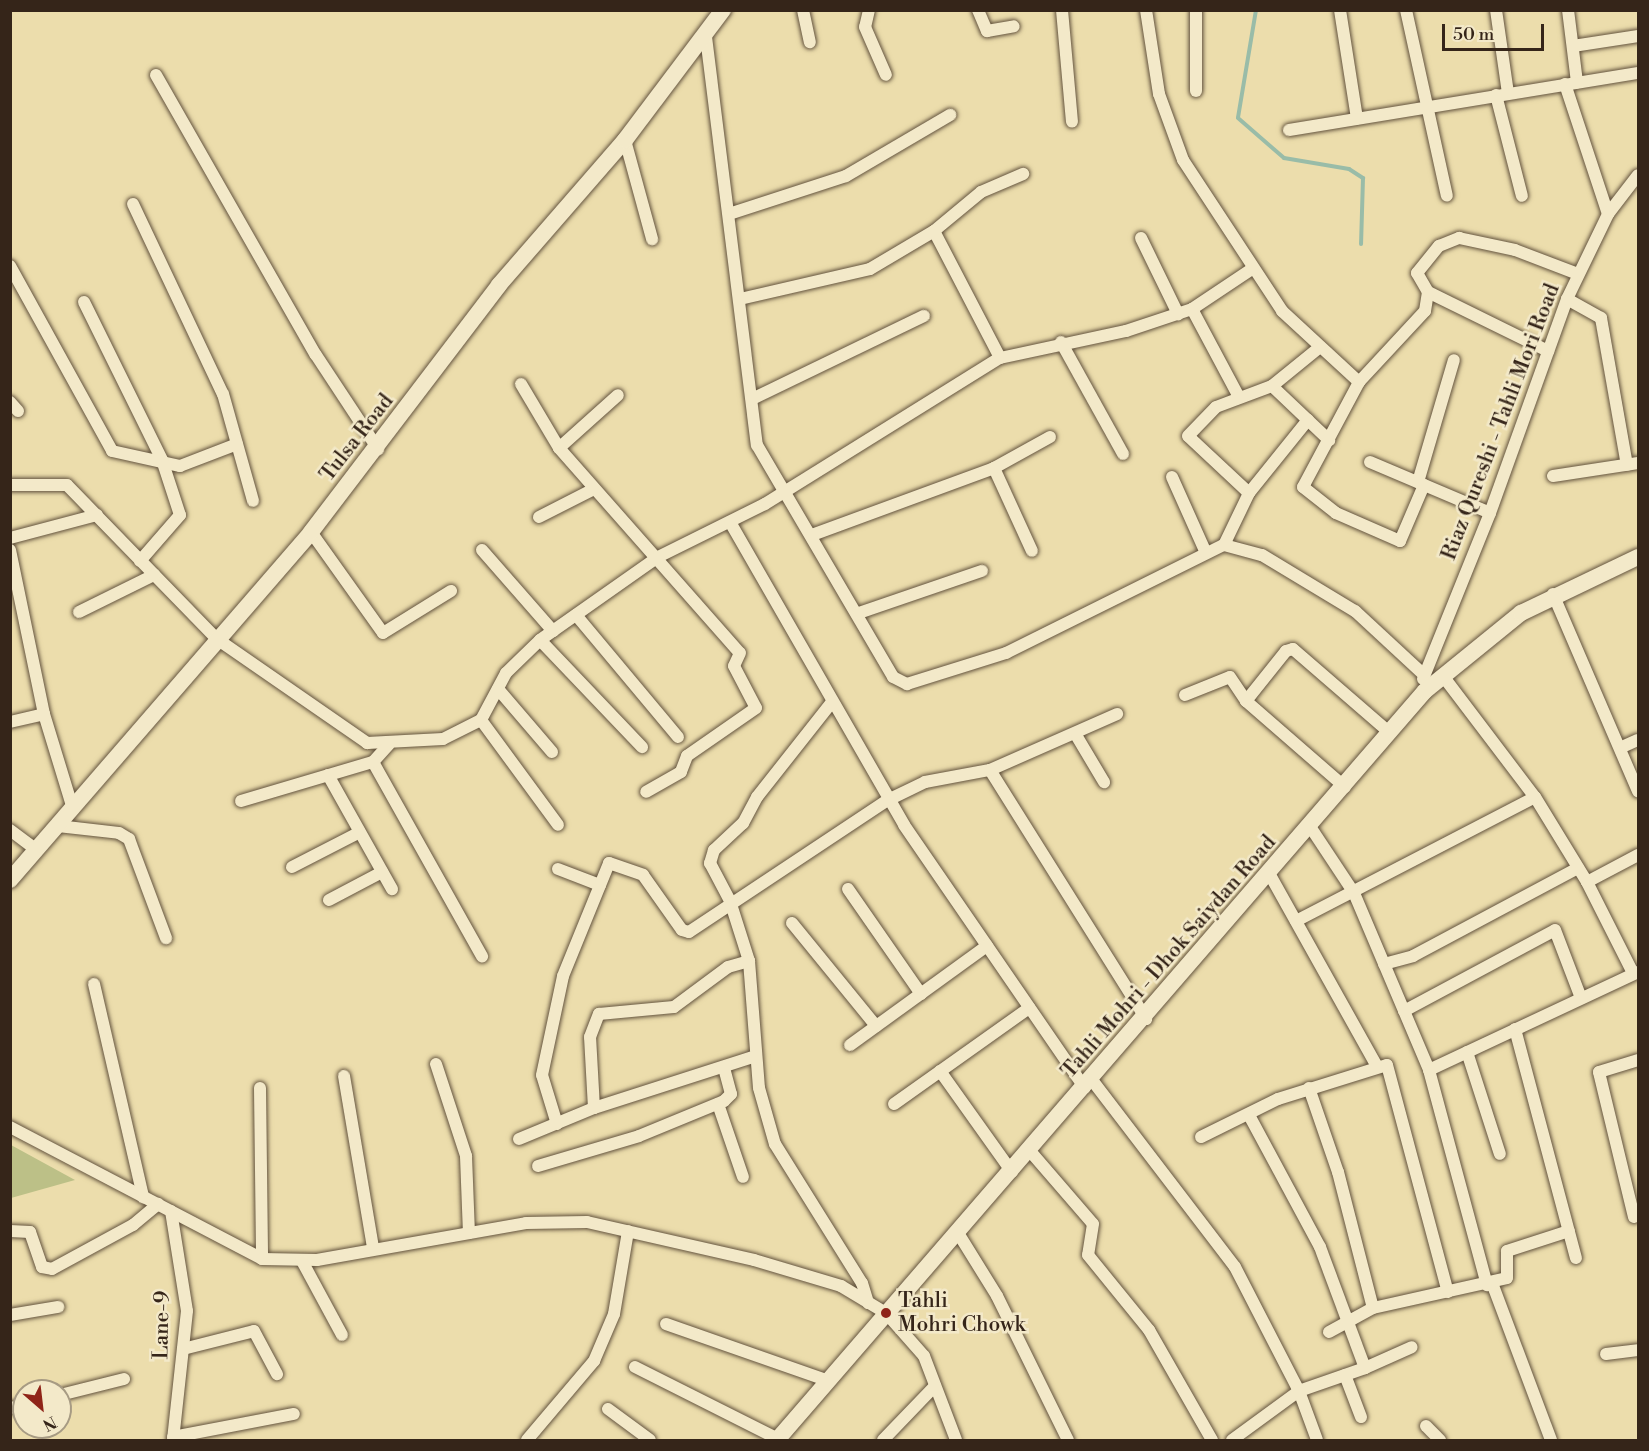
<!DOCTYPE html>
<html>
<head>
<meta charset="utf-8">
<style>
	body { margin:0 }
	#map { position:relative; width:1649px; height:1451px; overflow:hidden; background:#ecddac; font-family:"Libre Bodoni",serif }
	div>[style] { position:absolute }
	[style*='--x'] { left:calc(var(--x)*1px); top:calc(var(--y)*1px); width:calc(var(--w)*1px); rotate:calc(var(--a)*1deg) }
	.green>* { inset:0; background:#bcc087 }
	.stream>* { height:4px; margin:-2px; padding:0 2px; transform-origin:2px; border-radius:2px; background:#99bca8 }
	.roads { filter:drop-shadow(0 0 2px #63533e) drop-shadow(0 0 2px #63533e) }
	.street>* { height:12px; margin:-6px; padding:0 6px; transform-origin:6px; border-radius:6px; background:#f3e9c9 }
	.secondary>* { height:16px; margin:-8px; padding:0 8px; transform-origin:8px; border-radius:8px; background:#f3e9c9 }
	.dots>* { width:16px; height:16px; translate:-50% -50%; box-sizing:border-box; border:3px solid #f3e9c9; border-radius:50% }
	span { translate:-50% -50%; white-space:nowrap; text-align:center; line-height:1.15; -webkit-text-stroke:5px #f3e9c9; paint-order:stroke }
	.street-label { font-size:21px; color:#352519 }
	.poi-label { font-size:21px; color:#352519 }
	.left { translate:0 -50%; text-align:left }
	.frame { position:absolute; inset:0; border:12px solid #352519; pointer-events:none }
	.north { position:absolute; left:12px; top:1379px; width:60px; height:60px; box-sizing:border-box; background:#f3e9c9; border:2px solid #a79b83; border-radius:50%; rotate:152deg; font-size:16px; font-weight:700; line-height:24px; text-align:center; color:#352519 }
	.north::after { content:''; display:block; margin:auto; width:21px; height:27px; background:#8f2418; clip-path:polygon(50% 0,100% 100%,50% 72%,0 100%) }
	.scale { position:absolute; left:1442px; top:24px; width:102px; height:27px; box-sizing:border-box; border:3px solid #352519; border-top:0; padding-left:8px; font-size:18px; line-height:21px; white-space:nowrap; color:#352519; -webkit-text-stroke:4px #f3e9c9; paint-order:stroke }
</style>
</head>
<body>
<div id="map">
	<div class="green">
		<div style="clip-path:polygon(11px 1145px,75px 1180px,11px 1198px)"></div>
	</div>
	<div class="stream">
		<div style="--x:1256;--y:10;--w:109;--a:99.5"></div>
		<div style="--x:1238;--y:118;--w:61;--a:41"></div>
		<div style="--x:1284;--y:158;--w:66;--a:9.6"></div>
		<div style="--x:1349;--y:169;--w:17;--a:33"></div>
		<div style="--x:1363;--y:178;--w:66;--a:91.7"></div>
	</div>
	<div class="roads">
		<div class="street">
			<div style="--x:803;--y:10;--w:33;--a:78"></div>
			<div style="--x:869;--y:10;--w:17;--a:103"></div>
			<div style="--x:865;--y:27;--w:52;--a:66.4"></div>
			<div style="--x:978;--y:10;--w:23;--a:67"></div>
			<div style="--x:987;--y:31;--w:27;--a:-10"></div>
			<div style="--x:1062;--y:10;--w:112;--a:84.9"></div>
			<div style="--x:1146;--y:10;--w:85;--a:81.2"></div>
			<div style="--x:1159;--y:94;--w:70;--a:70"></div>
			<div style="--x:1183;--y:160;--w:181;--a:56.7"></div>
			<div style="--x:1282;--y:311;--w:105;--a:42.7"></div>
			<div style="--x:1340;--y:10;--w:110;--a:81.1"></div>
			<div style="--x:1406;--y:10;--w:190;--a:77.6"></div>
			<div style="--x:1496;--y:10;--w:84;--a:81.8"></div>
			<div style="--x:1568;--y:10;--w:73;--a:82.9"></div>
			<div style="--x:706;--y:37;--w:411;--a:82.9"></div>
			<div style="--x:757;--y:445;--w:269;--a:59.6"></div>
			<div style="--x:893;--y:677;--w:16;--a:27"></div>
			<div style="--x:907;--y:684;--w:104;--a:-17.4"></div>
			<div style="--x:1006;--y:653;--w:243;--a:-26.4"></div>
			<div style="--x:1224;--y:545;--w:39;--a:15"></div>
			<div style="--x:1262;--y:555;--w:109;--a:31.1"></div>
			<div style="--x:1355;--y:611;--w:91;--a:42.8"></div>
			<div style="--x:1573;--y:46;--w:66;--a:-8.7"></div>
			<div style="--x:156;--y:75;--w:322;--a:60.3"></div>
			<div style="--x:316;--y:355;--w:113;--a:56.6"></div>
			<div style="--x:1565;--y:84;--w:137;--a:71.7"></div>
			<div style="--x:1196;--y:91;--w:81;--a:-90"></div>
			<div style="--x:1496;--y:95;--w:104;--a:75.6"></div>
			<div style="--x:1289;--y:130;--w:354;--a:-9.3"></div>
			<div style="--x:625;--y:140;--w:103;--a:74.7"></div>
			<div style="--x:133;--y:204;--w:210;--a:64.7"></div>
			<div style="--x:223;--y:394;--w:111;--a:74.3"></div>
			<div style="--x:729;--y:214;--w:123;--a:-18"></div>
			<div style="--x:846;--y:176;--w:121;--a:-30.4"></div>
			<div style="--x:934;--y:231;--w:143;--a:62.5"></div>
			<div style="--x:1141;--y:238;--w:85;--a:64"></div>
			<div style="--x:10;--y:266;--w:211;--a:61.1"></div>
			<div style="--x:112;--y:451;--w:70;--a:12.4"></div>
			<div style="--x:180;--y:466;--w:61;--a:-21.1"></div>
			<div style="--x:1428;--y:292;--w:134;--a:26.2"></div>
			<div style="--x:740;--y:299;--w:133;--a:-13"></div>
			<div style="--x:870;--y:269;--w:74;--a:-30.7"></div>
			<div style="--x:934;--y:231;--w:61;--a:-39.7"></div>
			<div style="--x:981;--y:192;--w:46;--a:-23.2"></div>
			<div style="--x:1567;--y:299;--w:39;--a:29"></div>
			<div style="--x:1601;--y:318;--w:149;--a:80"></div>
			<div style="--x:84;--y:302;--w:176;--a:63.7"></div>
			<div style="--x:162;--y:460;--w:58;--a:71.9"></div>
			<div style="--x:180;--y:515;--w:61;--a:131"></div>
			<div style="--x:1192;--y:309;--w:100;--a:61.9"></div>
			<div style="--x:1061;--y:342;--w:128;--a:61"></div>
			<div style="--x:521;--y:384;--w:74;--a:59.3"></div>
			<div style="--x:559;--y:448;--w:273;--a:48.6"></div>
			<div style="--x:740;--y:653;--w:14;--a:115"></div>
			<div style="--x:734;--y:666;--w:47;--a:62.4"></div>
			<div style="--x:756;--y:708;--w:84;--a:145.2"></div>
			<div style="--x:687;--y:756;--w:17;--a:111"></div>
			<div style="--x:681;--y:772;--w:40;--a:150.3"></div>
			<div style="--x:1272;--y:386;--w:79;--a:43.5"></div>
			<div style="--x:752;--y:399;--w:191;--a:-25.8"></div>
			<div style="--x:10;--y:402;--w:12;--a:48"></div>
			<div style="--x:559;--y:448;--w:79;--a:-41.9"></div>
			<div style="--x:1370;--y:462;--w:130;--a:23"></div>
			<div style="--x:994;--y:468;--w:91;--a:65.4"></div>
			<div style="--x:1553;--y:476;--w:86;--a:-8.7"></div>
			<div style="--x:1172;--y:477;--w:83;--a:65.9"></div>
			<div style="--x:1418;--y:482;--w:127;--a:-73.6"></div>
			<div style="--x:10;--y:485;--w:57;--a:0"></div>
			<div style="--x:67;--y:485;--w:215;--a:45.8"></div>
			<div style="--x:217;--y:639;--w:183;--a:34.7"></div>
			<div style="--x:367;--y:743;--w:76;--a:-3"></div>
			<div style="--x:443;--y:739;--w:42;--a:-26.6"></div>
			<div style="--x:481;--y:720;--w:53;--a:-62"></div>
			<div style="--x:506;--y:673;--w:47;--a:-44.1"></div>
			<div style="--x:540;--y:640;--w:144;--a:-35.1"></div>
			<div style="--x:658;--y:557;--w:119;--a:-26.4"></div>
			<div style="--x:765;--y:504;--w:277;--a:-31.9"></div>
			<div style="--x:1000;--y:358;--w:129;--a:-12.1"></div>
			<div style="--x:1126;--y:331;--w:70;--a:-18.4"></div>
			<div style="--x:1192;--y:309;--w:72;--a:-33.7"></div>
			<div style="--x:1424;--y:485;--w:61;--a:113.2"></div>
			<div style="--x:1400;--y:541;--w:70;--a:-156.4"></div>
			<div style="--x:1336;--y:513;--w:42;--a:-141.8"></div>
			<div style="--x:1303;--y:487;--w:119;--a:-61.9"></div>
			<div style="--x:1359;--y:382;--w:97;--a:-47.1"></div>
			<div style="--x:1425;--y:311;--w:19;--a:-81"></div>
			<div style="--x:1428;--y:292;--w:22;--a:-120"></div>
			<div style="--x:1417;--y:273;--w:35;--a:-51"></div>
			<div style="--x:1439;--y:246;--w:22;--a:-22"></div>
			<div style="--x:1459;--y:238;--w:57;--a:12.1"></div>
			<div style="--x:1515;--y:250;--w:67;--a:20.9"></div>
			<div style="--x:1249;--y:493;--w:83;--a:-136.9"></div>
			<div style="--x:1188;--y:436;--w:40;--a:-46"></div>
			<div style="--x:1216;--y:407;--w:60;--a:-20.6"></div>
			<div style="--x:1272;--y:386;--w:62;--a:-39.1"></div>
			<div style="--x:539;--y:517;--w:62;--a:-27"></div>
			<div style="--x:730;--y:522;--w:349;--a:60.1"></div>
			<div style="--x:904;--y:825;--w:319;--a:55.5"></div>
			<div style="--x:311;--y:532;--w:124;--a:54.5"></div>
			<div style="--x:383;--y:633;--w:80;--a:-31.7"></div>
			<div style="--x:812;--y:535;--w:194;--a:-20.2"></div>
			<div style="--x:994;--y:468;--w:64;--a:-29"></div>
			<div style="--x:10;--y:538;--w:90;--a:-14.8"></div>
			<div style="--x:1224;--y:545;--w:58;--a:-64.3"></div>
			<div style="--x:1249;--y:493;--w:94;--a:-51.1"></div>
			<div style="--x:10;--y:550;--w:167;--a:78.3"></div>
			<div style="--x:44;--y:714;--w:99;--a:73"></div>
			<div style="--x:482;--y:550;--w:108;--a:48.8"></div>
			<div style="--x:1553;--y:594;--w:215;--a:66.7"></div>
			<div style="--x:79;--y:612;--w:84;--a:-26.3"></div>
			<div style="--x:859;--y:613;--w:130;--a:-18.9"></div>
			<div style="--x:576;--y:615;--w:159;--a:50.1"></div>
			<div style="--x:540;--y:640;--w:148;--a:46.4"></div>
			<div style="--x:1443;--y:676;--w:152;--a:52.8"></div>
			<div style="--x:1535;--y:797;--w:100;--a:58.5"></div>
			<div style="--x:1587;--y:882;--w:102;--a:63.2"></div>
			<div style="--x:1423;--y:679;--w:179;--a:-68"></div>
			<div style="--x:1490;--y:513;--w:227;--a:-70.2"></div>
			<div style="--x:1567;--y:299;--w:94;--a:-64.2"></div>
			<div style="--x:1608;--y:214;--w:49;--a:-52.4"></div>
			<div style="--x:498;--y:689;--w:83;--a:49.4"></div>
			<div style="--x:1185;--y:695;--w:48;--a:-21.8"></div>
			<div style="--x:1230;--y:677;--w:29;--a:56"></div>
			<div style="--x:1246;--y:701;--w:131;--a:41"></div>
			<div style="--x:1246;--y:701;--w:64;--a:-51.3"></div>
			<div style="--x:1286;--y:651;--w:7;--a:-16"></div>
			<div style="--x:1293;--y:649;--w:128;--a:40.9"></div>
			<div style="--x:832;--y:702;--w:121;--a:128.3"></div>
			<div style="--x:757;--y:797;--w:30;--a:118"></div>
			<div style="--x:743;--y:823;--w:40;--a:137"></div>
			<div style="--x:714;--y:850;--w:14;--a:107"></div>
			<div style="--x:710;--y:863;--w:43;--a:62.2"></div>
			<div style="--x:730;--y:901;--w:63;--a:72.4"></div>
			<div style="--x:749;--y:961;--w:127;--a:85.5"></div>
			<div style="--x:759;--y:1088;--w:58;--a:74.1"></div>
			<div style="--x:775;--y:1144;--w:164;--a:58"></div>
			<div style="--x:862;--y:1283;--w:21;--a:73"></div>
			<div style="--x:481;--y:720;--w:130;--a:53.7"></div>
			<div style="--x:10;--y:722;--w:35;--a:-13"></div>
			<div style="--x:1076;--y:735;--w:55;--a:59.2"></div>
			<div style="--x:1622;--y:747;--w:17;--a:-24"></div>
			<div style="--x:373;--y:762;--w:223;--a:60.7"></div>
			<div style="--x:990;--y:770;--w:294;--a:57.9"></div>
			<div style="--x:328;--y:775;--w:131;--a:60.7"></div>
			<div style="--x:241;--y:801;--w:138;--a:-16.5"></div>
			<div style="--x:373;--y:762;--w:24;--a:-48"></div>
			<div style="--x:58;--y:826;--w:61;--a:6.5"></div>
			<div style="--x:119;--y:833;--w:12;--a:31"></div>
			<div style="--x:129;--y:839;--w:106;--a:69.5"></div>
			<div style="--x:1311;--y:828;--w:78;--a:56.5"></div>
			<div style="--x:1354;--y:893;--w:192;--a:67"></div>
			<div style="--x:1429;--y:1070;--w:223;--a:74.9"></div>
			<div style="--x:10;--y:830;--w:31;--a:37"></div>
			<div style="--x:292;--y:867;--w:76;--a:-27.2"></div>
			<div style="--x:558;--y:869;--w:45;--a:20.9"></div>
			<div style="--x:1270;--y:875;--w:218;--a:60.8"></div>
			<div style="--x:1587;--y:882;--w:58;--a:-27.9"></div>
			<div style="--x:848;--y:889;--w:128;--a:55.2"></div>
			<div style="--x:329;--y:900;--w:60;--a:-27.8"></div>
			<div style="--x:1296;--y:921;--w:269;--a:-27.4"></div>
			<div style="--x:792;--y:923;--w:133;--a:50.8"></div>
			<div style="--x:1384;--y:964;--w:30;--a:-15"></div>
			<div style="--x:1413;--y:956;--w:187;--a:-28.1"></div>
			<div style="--x:94;--y:984;--w:219;--a:77"></div>
			<div style="--x:1404;--y:1011;--w:171;--a:-28.2"></div>
			<div style="--x:1555;--y:930;--w:73;--a:69.1"></div>
			<div style="--x:1515;--y:1029;--w:237;--a:75.1"></div>
			<div style="--x:850;--y:1045;--w:169;--a:-35.9"></div>
			<div style="--x:1467;--y:1052;--w:107;--a:72.1"></div>
			<div style="--x:436;--y:1064;--w:97;--a:71.9"></div>
			<div style="--x:466;--y:1156;--w:77;--a:87.8"></div>
			<div style="--x:1429;--y:1070;--w:231;--a:-25.1"></div>
			<div style="--x:940;--y:1071;--w:124;--a:54.5"></div>
			<div style="--x:344;--y:1076;--w:174;--a:80.4"></div>
			<div style="--x:1092;--y:1080;--w:235;--a:52.6"></div>
			<div style="--x:1235;--y:1267;--w:140;--a:62.7"></div>
			<div style="--x:1299;--y:1391;--w:52;--a:69.8"></div>
			<div style="--x:260;--y:1088;--w:171;--a:89.3"></div>
			<div style="--x:1309;--y:1088;--w:89;--a:71"></div>
			<div style="--x:1338;--y:1172;--w:140;--a:75.6"></div>
			<div style="--x:718;--y:1104;--w:77;--a:71.1"></div>
			<div style="--x:894;--y:1104;--w:166;--a:-35.4"></div>
			<div style="--x:594;--y:1108;--w:71;--a:-93.2"></div>
			<div style="--x:590;--y:1037;--w:25;--a:-69"></div>
			<div style="--x:599;--y:1014;--w:75;--a:-5.3"></div>
			<div style="--x:674;--y:1007;--w:67;--a:-36.5"></div>
			<div style="--x:728;--y:967;--w:22;--a:-16"></div>
			<div style="--x:557;--y:1124;--w:51;--a:-107"></div>
			<div style="--x:542;--y:1075;--w:101;--a:-78"></div>
			<div style="--x:563;--y:976;--w:122;--a:-67.8"></div>
			<div style="--x:609;--y:863;--w:36;--a:19"></div>
			<div style="--x:643;--y:875;--w:67;--a:54.7"></div>
			<div style="--x:682;--y:930;--w:7;--a:16"></div>
			<div style="--x:689;--y:932;--w:239;--a:-33.6"></div>
			<div style="--x:888;--y:800;--w:41;--a:-25.9"></div>
			<div style="--x:925;--y:782;--w:66;--a:-10.5"></div>
			<div style="--x:990;--y:770;--w:139;--a:-23.8"></div>
			<div style="--x:10;--y:1127;--w:284;--a:27.6"></div>
			<div style="--x:262;--y:1259;--w:55;--a:1"></div>
			<div style="--x:317;--y:1260;--w:212;--a:-10"></div>
			<div style="--x:526;--y:1223;--w:61;--a:-0.9"></div>
			<div style="--x:587;--y:1222;--w:171;--a:12.8"></div>
			<div style="--x:754;--y:1260;--w:91;--a:16.6"></div>
			<div style="--x:841;--y:1286;--w:52;--a:31"></div>
			<div style="--x:886;--y:1313;--w:57;--a:48.5"></div>
			<div style="--x:924;--y:1356;--w:90;--a:69.1"></div>
			<div style="--x:1201;--y:1137;--w:86;--a:-26.3"></div>
			<div style="--x:1278;--y:1099;--w:114;--a:-17.3"></div>
			<div style="--x:1387;--y:1065;--w:235;--a:75"></div>
			<div style="--x:519;--y:1139;--w:81;--a:-22.5"></div>
			<div style="--x:594;--y:1108;--w:170;--a:-17.8"></div>
			<div style="--x:1030;--y:1151;--w:96;--a:49.2"></div>
			<div style="--x:1093;--y:1224;--w:31;--a:99"></div>
			<div style="--x:1088;--y:1255;--w:97;--a:50.9"></div>
			<div style="--x:1149;--y:1330;--w:127;--a:60.2"></div>
			<div style="--x:538;--y:1166;--w:105;--a:-16.5"></div>
			<div style="--x:639;--y:1136;--w:92;--a:-22.4"></div>
			<div style="--x:724;--y:1101;--w:10;--a:-45"></div>
			<div style="--x:731;--y:1094;--w:28;--a:-105"></div>
			<div style="--x:171;--y:1211;--w:101;--a:80.9"></div>
			<div style="--x:187;--y:1311;--w:130;--a:96.2"></div>
			<div style="--x:1634;--y:1217;--w:149;--a:-103.6"></div>
			<div style="--x:1599;--y:1072;--w:41;--a:-17.1"></div>
			<div style="--x:10;--y:1231;--w:20;--a:3"></div>
			<div style="--x:30;--y:1232;--w:37;--a:71"></div>
			<div style="--x:42;--y:1267;--w:10;--a:11"></div>
			<div style="--x:52;--y:1269;--w:92;--a:-28.5"></div>
			<div style="--x:133;--y:1225;--w:33;--a:-40"></div>
			<div style="--x:958;--y:1233;--w:74;--a:58.2"></div>
			<div style="--x:997;--y:1296;--w:161;--a:63.8"></div>
			<div style="--x:302;--y:1261;--w:84;--a:61.6"></div>
			<div style="--x:1492;--y:1283;--w:168;--a:69.4"></div>
			<div style="--x:10;--y:1315;--w:49;--a:-9.5"></div>
			<div style="--x:666;--y:1324;--w:173;--a:19.3"></div>
			<div style="--x:1329;--y:1332;--w:50;--a:-28.6"></div>
			<div style="--x:1373;--y:1308;--w:137;--a:-12.6"></div>
			<div style="--x:1507;--y:1278;--w:27;--a:-90"></div>
			<div style="--x:1507;--y:1251;--w:65;--a:-17.9"></div>
			<div style="--x:183;--y:1349;--w:73;--a:-14.2"></div>
			<div style="--x:254;--y:1331;--w:49;--a:61.9"></div>
			<div style="--x:1606;--y:1354;--w:32;--a:-7"></div>
			<div style="--x:635;--y:1367;--w:160;--a:26.7"></div>
			<div style="--x:1365;--y:1368;--w:51;--a:-24.1"></div>
			<div style="--x:1345;--y:1375;--w:45;--a:69.1"></div>
			<div style="--x:60;--y:1395;--w:66;--a:-14"></div>
			<div style="--x:10;--y:1408;--w:14;--a:-12"></div>
			<div style="--x:608;--y:1409;--w:52;--a:36.4"></div>
			<div style="--x:1426;--y:1426;--w:20;--a:45"></div>
			<div style="--x:173;--y:1437;--w:123;--a:-10.8"></div>
			<div style="--x:527;--y:1440;--w:104;--a:-49.7"></div>
			<div style="--x:594;--y:1361;--w:51;--a:-66.9"></div>
			<div style="--x:614;--y:1314;--w:84;--a:-80.4"></div>
			<div style="--x:883;--y:1440;--w:75;--a:-46.1"></div>
			<div style="--x:1232;--y:1440;--w:83;--a:-36.2"></div>
			<div style="--x:1299;--y:1391;--w:70;--a:-19.2"></div>
			<div style="--x:1365;--y:1368;--w:129;--a:-110.4"></div>
			<div style="--x:1320;--y:1247;--w:150;--a:-118.3"></div>
		</div>
		<div class="secondary">
			<div style="--x:10;--y:880;--w:460;--a:-49.1"></div>
			<div style="--x:311;--y:532;--w:310;--a:-52.7"></div>
			<div style="--x:499;--y:285;--w:192;--a:-49"></div>
			<div style="--x:625;--y:140;--w:163;--a:-53"></div>
			<div style="--x:777;--y:1440;--w:990;--a:-49.14"></div>
			<div style="--x:1425;--y:691;--w:124;--a:-39.1"></div>
			<div style="--x:1521;--y:613;--w:130;--a:-25.6"></div>
		</div>
	</div>
	<div class="dots">
		<div style="left:886px;top:1313px;background:#8f2418"></div>
	</div>
	<div class="street-label">
		<span style="left:1501px;top:422px;rotate:-69deg">Riaz Qureshi - Tahli Mori Road</span>
		<span style="left:357px;top:438px;rotate:-52deg">Tulsa Road</span>
		<span style="left:1169px;top:957px;rotate:-49deg">Tahli Mohri - Dhok Saiydan Road</span>
		<span style="left:162px;top:1325px;rotate:-89deg">Lane-9</span>
	</div>
	<div class="poi-label">
		<span class="left" style="left:898px;top:1313px">Tahli<br>Mohri Chowk</span>
	</div>
	<div class="frame"></div>
	<div class="north">N</div>
	<div class="scale">50 m</div>
</div>
</body>
</html>
